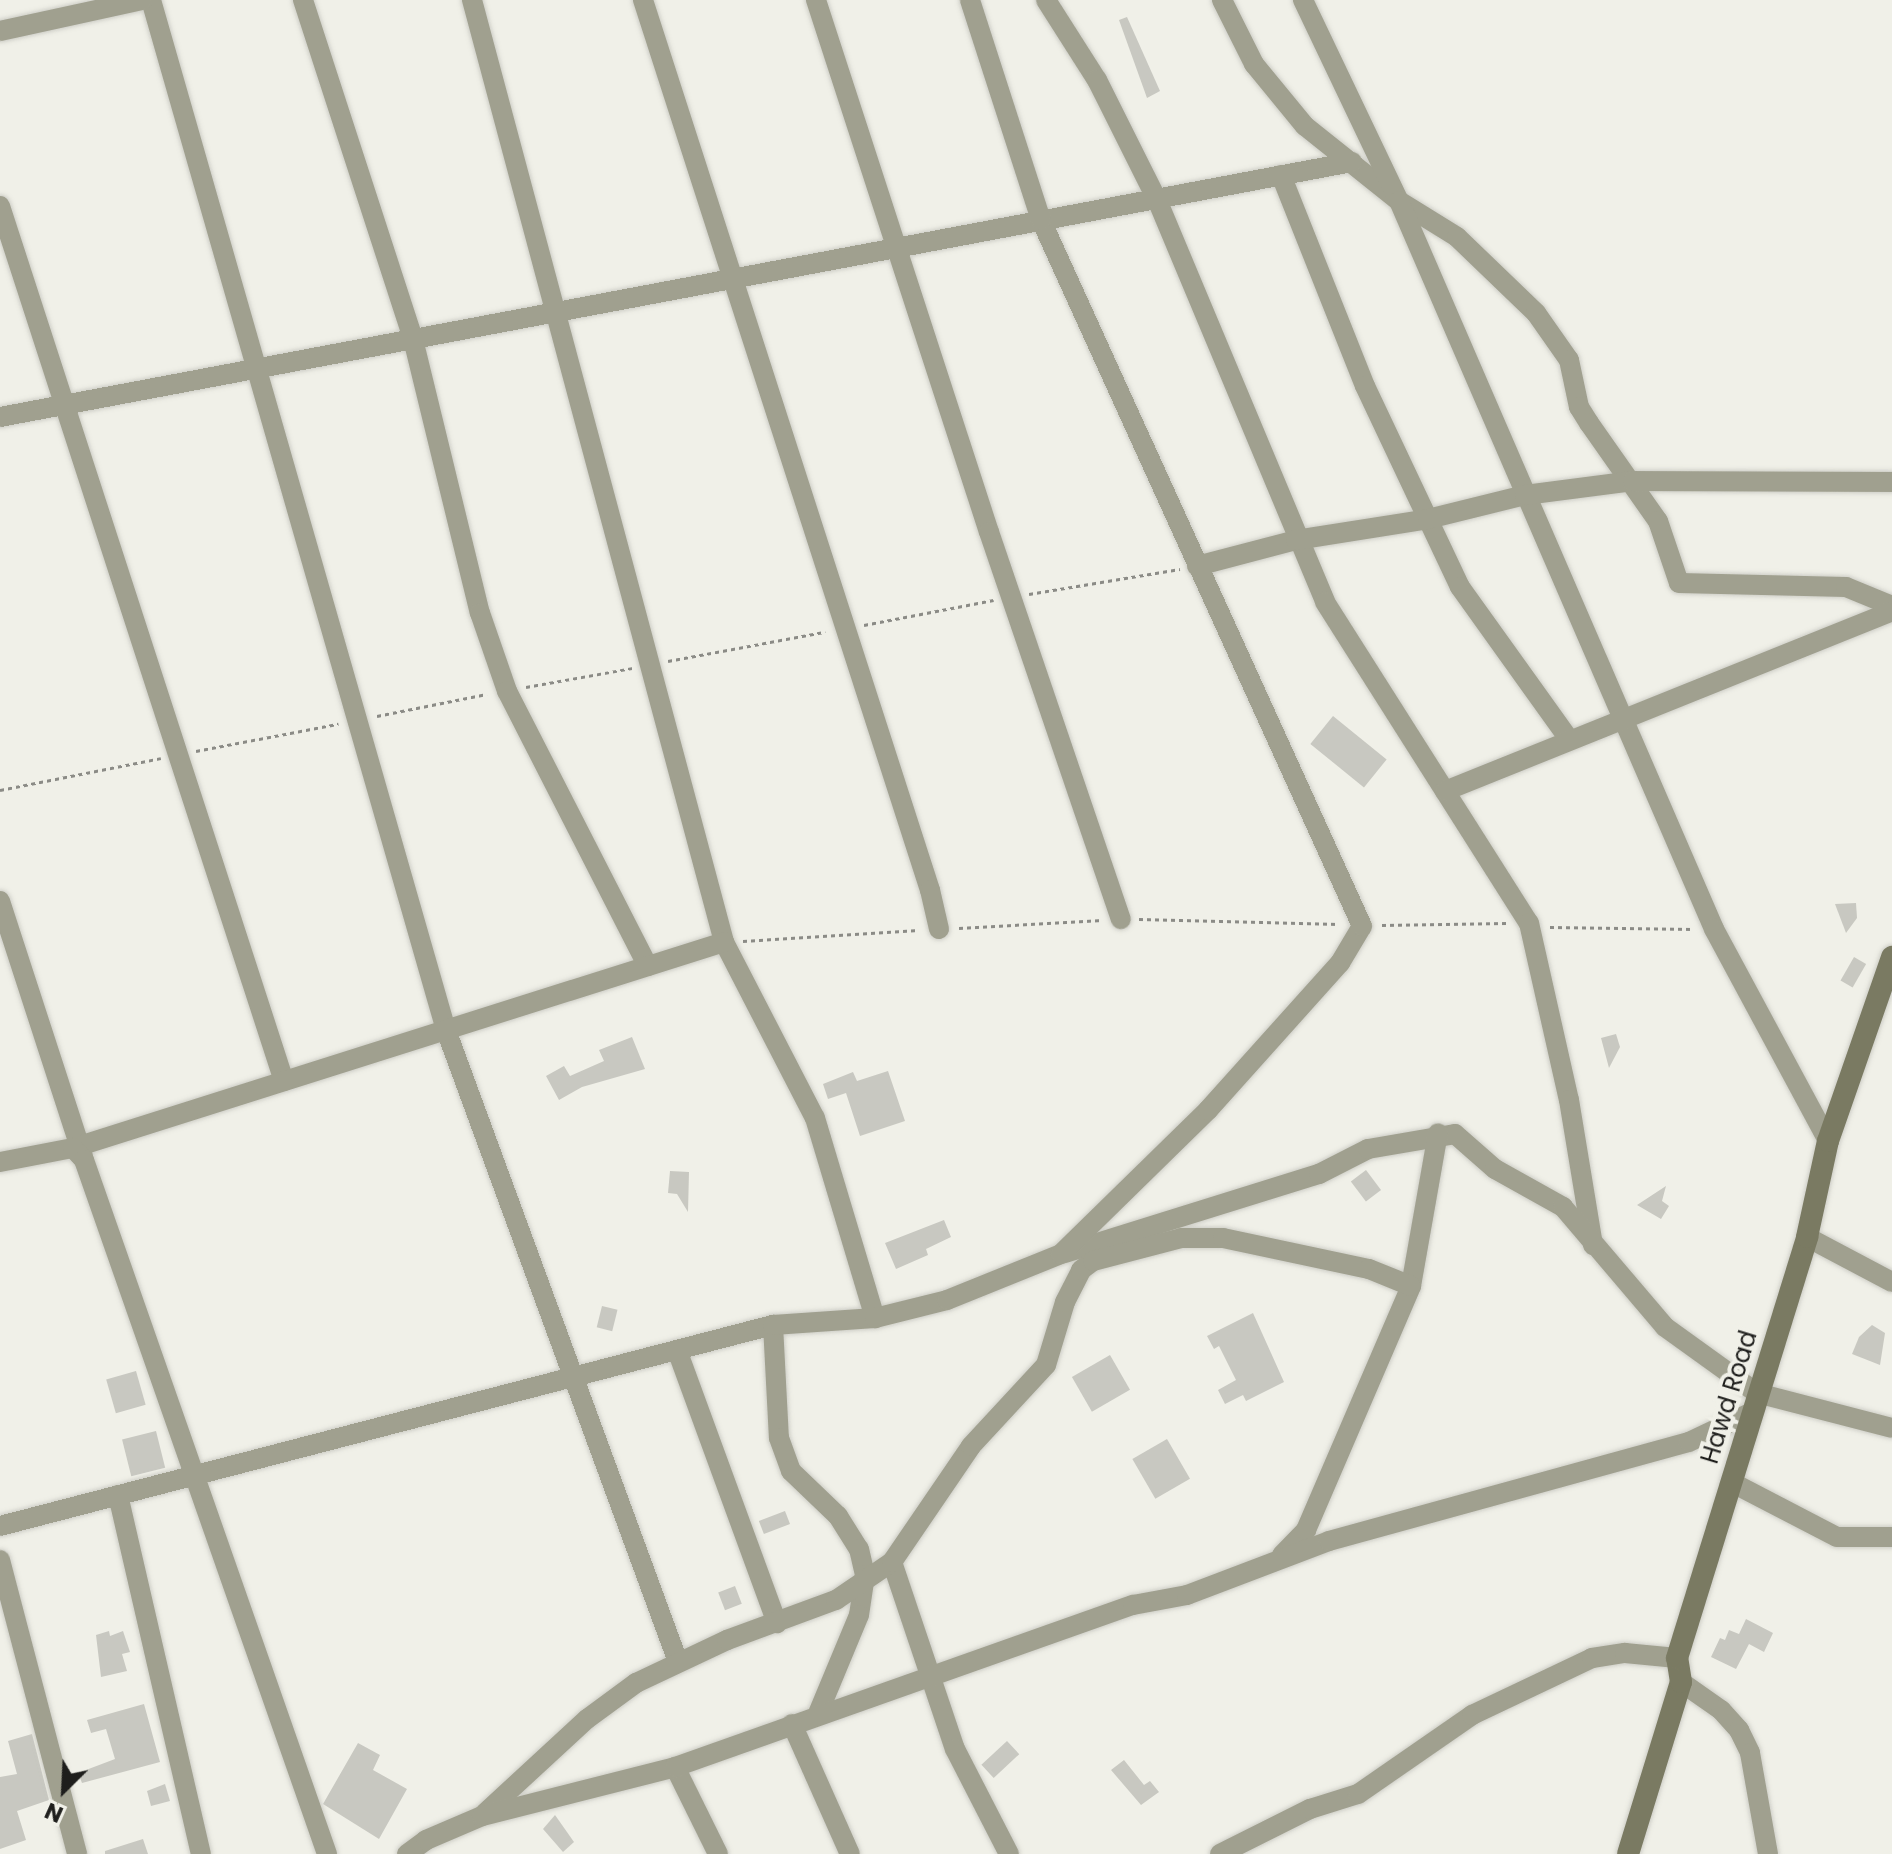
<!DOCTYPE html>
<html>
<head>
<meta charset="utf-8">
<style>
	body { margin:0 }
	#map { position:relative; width:1892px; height:1854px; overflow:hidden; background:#f0f0e8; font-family:Poppins,sans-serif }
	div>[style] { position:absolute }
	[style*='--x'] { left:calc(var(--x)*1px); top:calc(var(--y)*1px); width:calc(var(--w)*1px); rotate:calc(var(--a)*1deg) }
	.building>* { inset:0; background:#c8c8c1; transform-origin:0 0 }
	.path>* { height:3px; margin-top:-1.5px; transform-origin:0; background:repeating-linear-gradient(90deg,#8b8b86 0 4px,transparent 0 8px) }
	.roads { filter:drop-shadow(0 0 2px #cecec7) drop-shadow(0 0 2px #cecec7) }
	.minor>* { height:20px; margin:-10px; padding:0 10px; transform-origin:10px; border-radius:10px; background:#a0a08f }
	.secondary>* { height:22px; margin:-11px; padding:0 11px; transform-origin:11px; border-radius:11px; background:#7a7a62 }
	span { translate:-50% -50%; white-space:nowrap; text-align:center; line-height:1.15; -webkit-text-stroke:8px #f0f0e8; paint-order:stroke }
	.street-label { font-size:24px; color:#1e1e1c }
	.north { position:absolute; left:24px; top:1750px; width:80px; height:80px; -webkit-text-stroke:6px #f0f0e8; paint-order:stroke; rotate:204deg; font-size:22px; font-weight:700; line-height:32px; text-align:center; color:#1e1e1c }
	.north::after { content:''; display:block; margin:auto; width:28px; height:36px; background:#1e1e1c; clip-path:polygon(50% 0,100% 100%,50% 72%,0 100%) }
</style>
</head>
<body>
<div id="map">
	<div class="building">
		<div style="clip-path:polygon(1127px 17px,1160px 91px,1147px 98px,1119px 20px)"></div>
		<div style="left:1333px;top:716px;width:69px;height:36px;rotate:39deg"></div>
		<div style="clip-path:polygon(1856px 903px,1857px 918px,1846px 933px,1835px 904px)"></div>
		<div style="left:1854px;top:957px;width:14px;height:27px;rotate:30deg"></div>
		<div style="clip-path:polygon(1616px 1034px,1620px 1047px,1609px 1068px,1601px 1038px)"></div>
		<div style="clip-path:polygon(632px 1037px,645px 1069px,582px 1087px,559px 1100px,546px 1076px,564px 1066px,570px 1076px,604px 1061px,599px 1050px)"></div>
		<div style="clip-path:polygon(888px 1071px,905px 1121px,860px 1136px,846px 1093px,828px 1099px,823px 1084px,853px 1072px,857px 1081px)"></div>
		<div style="left:1366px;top:1170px;width:25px;height:19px;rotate:53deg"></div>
		<div style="clip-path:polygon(670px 1171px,689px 1172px,688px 1212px,677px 1194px,668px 1193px)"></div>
		<div style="clip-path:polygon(1666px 1186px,1662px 1201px,1669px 1206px,1661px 1219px,1637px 1205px)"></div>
		<div style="clip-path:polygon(944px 1220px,951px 1237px,926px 1249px,928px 1255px,896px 1269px,885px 1243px)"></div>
		<div style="left:602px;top:1306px;width:16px;height:22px;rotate:14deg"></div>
		<div style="clip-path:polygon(1253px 1313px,1284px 1382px,1246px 1401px,1243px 1395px,1225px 1404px,1218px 1390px,1236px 1380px,1219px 1346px,1214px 1349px,1207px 1336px)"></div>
		<div style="clip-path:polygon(1872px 1325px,1885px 1333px,1880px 1365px,1852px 1354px,1859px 1337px)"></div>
		<div style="left:1110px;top:1355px;width:40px;height:44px;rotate:60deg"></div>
		<div style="left:136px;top:1371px;width:35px;height:31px;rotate:74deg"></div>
		<div style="left:156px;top:1431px;width:38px;height:35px;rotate:76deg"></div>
		<div style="left:1167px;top:1439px;width:46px;height:40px;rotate:60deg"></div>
		<div style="left:785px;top:1511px;width:14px;height:28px;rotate:69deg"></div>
		<div style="left:735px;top:1586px;width:19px;height:18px;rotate:69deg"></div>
		<div style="clip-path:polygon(1746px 1619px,1773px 1633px,1764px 1652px,1749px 1644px,1736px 1669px,1711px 1657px,1720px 1638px,1725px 1640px,1729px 1630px,1739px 1634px)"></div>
		<div style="clip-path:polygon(109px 1631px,110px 1636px,123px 1631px,130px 1652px,122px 1654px,127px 1671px,101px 1677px,96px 1635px)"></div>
		<div style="clip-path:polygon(144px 1704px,160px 1762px,82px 1783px,78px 1773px,115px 1759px,106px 1729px,91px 1733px,87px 1720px)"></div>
		<div style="clip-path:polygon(32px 1734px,49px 1800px,17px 1811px,26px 1840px,0 1849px,0 1777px,17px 1774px,8px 1741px)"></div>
		<div style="left:1007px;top:1741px;width:18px;height:35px;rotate:47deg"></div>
		<div style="clip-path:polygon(358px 1743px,380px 1755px,373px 1770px,407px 1789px,379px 1839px,323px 1804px)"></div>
		<div style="clip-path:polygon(1124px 1760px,1144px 1785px,1150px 1781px,1159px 1792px,1141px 1805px,1111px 1770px)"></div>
		<div style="clip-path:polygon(165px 1784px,170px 1801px,151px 1806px,147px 1791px)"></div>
		<div style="clip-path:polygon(555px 1815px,574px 1842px,563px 1852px,543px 1829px)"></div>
		<div style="clip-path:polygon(143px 1839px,148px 1854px,105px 1854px,105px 1851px)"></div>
	</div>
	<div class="path">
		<div style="--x:1029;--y:594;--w:153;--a:-9.4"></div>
		<div style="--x:864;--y:625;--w:132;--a:-10.9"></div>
		<div style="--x:668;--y:661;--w:160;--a:-10.5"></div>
		<div style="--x:526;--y:687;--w:109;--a:-10.1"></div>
		<div style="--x:377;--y:716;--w:112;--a:-11.3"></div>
		<div style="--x:196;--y:751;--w:145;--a:-10.8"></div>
		<div style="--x:0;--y:790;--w:164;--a:-11.2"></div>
		<div style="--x:1139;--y:919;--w:200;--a:1.4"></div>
		<div style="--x:1382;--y:925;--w:125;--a:-0.9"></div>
		<div style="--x:1550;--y:927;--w:144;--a:0.8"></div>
		<div style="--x:959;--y:928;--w:144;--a:-3.2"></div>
		<div style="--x:743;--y:941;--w:176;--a:-3.6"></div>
	</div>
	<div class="roads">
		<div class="minor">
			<div style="--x:151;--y:0;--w:1071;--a:74.02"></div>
			<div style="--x:446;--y:1030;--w:673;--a:69.84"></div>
			<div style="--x:303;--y:0;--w:356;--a:72"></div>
			<div style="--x:413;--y:339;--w:282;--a:76.3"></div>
			<div style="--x:480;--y:613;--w:83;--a:70.9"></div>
			<div style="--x:507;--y:691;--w:309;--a:62.9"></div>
			<div style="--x:472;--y:0;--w:975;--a:75.02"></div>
			<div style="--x:724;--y:942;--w:198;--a:62.7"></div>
			<div style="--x:815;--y:1118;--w:209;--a:73.3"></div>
			<div style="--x:643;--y:0;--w:935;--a:72.13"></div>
			<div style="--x:930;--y:890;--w:40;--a:77"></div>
			<div style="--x:816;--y:0;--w:559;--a:71.99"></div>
			<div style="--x:989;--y:532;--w:409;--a:71.2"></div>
			<div style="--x:1046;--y:0;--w:95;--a:57.5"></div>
			<div style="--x:1097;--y:80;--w:136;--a:63.4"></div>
			<div style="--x:1158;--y:202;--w:433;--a:67.3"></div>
			<div style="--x:1325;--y:602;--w:380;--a:57.6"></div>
			<div style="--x:1529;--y:923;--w:181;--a:77.3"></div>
			<div style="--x:1569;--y:1100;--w:147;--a:80.6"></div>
			<div style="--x:1222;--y:0;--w:72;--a:63.4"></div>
			<div style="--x:1254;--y:64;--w:80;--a:50.6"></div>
			<div style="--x:1305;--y:126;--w:120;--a:38.6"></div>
			<div style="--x:1399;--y:201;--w:68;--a:31.8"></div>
			<div style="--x:1457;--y:237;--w:110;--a:43.9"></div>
			<div style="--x:1536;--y:313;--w:57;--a:54.9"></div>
			<div style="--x:1569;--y:360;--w:48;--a:78"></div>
			<div style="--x:1579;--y:407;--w:19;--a:58"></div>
			<div style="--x:1589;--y:423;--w:120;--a:54.9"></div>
			<div style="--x:1658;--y:521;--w:65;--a:71.3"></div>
			<div style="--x:1679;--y:583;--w:167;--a:1.4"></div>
			<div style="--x:1846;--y:587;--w:50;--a:22.4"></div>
			<div style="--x:1303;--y:0;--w:223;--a:64.5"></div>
			<div style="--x:1399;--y:201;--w:793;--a:66.6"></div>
			<div style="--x:1714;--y:929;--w:241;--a:61.7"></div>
			<div style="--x:0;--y:31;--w:145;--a:-12.3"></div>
			<div style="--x:1281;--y:175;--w:227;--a:68.3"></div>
			<div style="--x:1365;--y:386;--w:222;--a:64.7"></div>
			<div style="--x:1460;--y:587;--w:187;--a:54.4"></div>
			<div style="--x:0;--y:206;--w:920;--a:72.02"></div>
			<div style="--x:0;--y:417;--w:1376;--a:-10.68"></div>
			<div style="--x:1197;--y:566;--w:102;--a:-14.7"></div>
			<div style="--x:1296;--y:540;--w:134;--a:-9"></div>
			<div style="--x:1428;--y:519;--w:100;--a:-13.9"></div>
			<div style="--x:1525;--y:495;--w:109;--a:-7.4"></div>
			<div style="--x:1633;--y:481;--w:259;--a:0.2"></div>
			<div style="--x:1445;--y:791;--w:482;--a:-21.9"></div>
			<div style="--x:0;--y:901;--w:268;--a:72"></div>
			<div style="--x:73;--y:1148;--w:683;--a:-17.56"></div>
			<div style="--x:0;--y:1162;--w:74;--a:-10.9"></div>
			<div style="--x:73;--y:1148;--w:16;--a:47"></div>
			<div style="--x:84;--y:1160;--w:735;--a:70.7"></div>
			<div style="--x:1807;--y:1237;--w:96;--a:27.9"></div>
			<div style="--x:1065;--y:1253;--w:266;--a:-17.3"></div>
			<div style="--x:1319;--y:1174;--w:55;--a:-27"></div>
			<div style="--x:1368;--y:1149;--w:88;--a:-9.8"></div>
			<div style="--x:1455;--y:1134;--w:53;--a:41.2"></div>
			<div style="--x:1495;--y:1169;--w:78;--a:29.2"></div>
			<div style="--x:1563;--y:1207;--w:157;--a:49.6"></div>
			<div style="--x:1665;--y:1327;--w:113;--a:35.7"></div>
			<div style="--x:1757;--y:1393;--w:139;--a:14.5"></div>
			<div style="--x:773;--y:1325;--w:113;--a:87"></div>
			<div style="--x:779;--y:1438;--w:35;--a:70"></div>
			<div style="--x:791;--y:1471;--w:65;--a:43.8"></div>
			<div style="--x:838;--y:1516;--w:39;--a:58"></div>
			<div style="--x:859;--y:1549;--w:27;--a:77"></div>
			<div style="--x:865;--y:1575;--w:40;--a:98.5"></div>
			<div style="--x:859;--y:1615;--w:109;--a:112.6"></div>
			<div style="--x:677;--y:1350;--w:291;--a:69.9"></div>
			<div style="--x:1731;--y:1482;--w:119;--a:27.4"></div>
			<div style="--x:1837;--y:1537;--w:55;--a:0"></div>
			<div style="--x:118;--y:1495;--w:368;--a:77"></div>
			<div style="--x:0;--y:1526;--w:799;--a:-14.58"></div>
			<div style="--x:773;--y:1325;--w:102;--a:-3.9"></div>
			<div style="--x:875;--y:1318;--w:74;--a:-14"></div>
			<div style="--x:947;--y:1300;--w:123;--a:-22"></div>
			<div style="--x:1061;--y:1254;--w:206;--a:-44.4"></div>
			<div style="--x:1208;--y:1110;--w:198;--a:-48.1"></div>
			<div style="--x:1340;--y:963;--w:43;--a:-59.3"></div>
			<div style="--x:1362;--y:926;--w:776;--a:-114.45"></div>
			<div style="--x:1041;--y:220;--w:231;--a:-107.9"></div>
			<div style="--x:1282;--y:1555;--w:35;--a:-46"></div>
			<div style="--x:1306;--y:1530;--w:266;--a:-66.7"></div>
			<div style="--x:1411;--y:1286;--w:155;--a:-80"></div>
			<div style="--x:0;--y:1560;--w:304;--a:75.3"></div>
			<div style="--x:892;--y:1562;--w:197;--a:71.4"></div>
			<div style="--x:955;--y:1749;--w:118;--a:62.8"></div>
			<div style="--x:1681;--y:1682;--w:49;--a:35"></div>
			<div style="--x:1721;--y:1710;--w:27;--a:48"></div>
			<div style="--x:1739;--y:1730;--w:25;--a:64"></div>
			<div style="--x:1750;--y:1753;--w:103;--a:79.9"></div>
			<div style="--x:792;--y:1724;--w:142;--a:66"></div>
			<div style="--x:675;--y:1767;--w:97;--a:63.7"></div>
			<div style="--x:485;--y:1813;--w:139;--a:-42.7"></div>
			<div style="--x:587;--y:1719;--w:61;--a:-36.3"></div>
			<div style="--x:636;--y:1683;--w:101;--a:-25.3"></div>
			<div style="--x:727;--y:1640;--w:116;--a:-20.2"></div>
			<div style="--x:836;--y:1600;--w:68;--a:-34.2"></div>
			<div style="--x:892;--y:1562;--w:140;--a:-55.7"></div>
			<div style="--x:971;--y:1446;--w:110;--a:-47.2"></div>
			<div style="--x:1046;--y:1365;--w:66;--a:-73.2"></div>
			<div style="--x:1065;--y:1302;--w:36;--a:-63"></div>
			<div style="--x:1081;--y:1270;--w:15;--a:-37"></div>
			<div style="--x:1093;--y:1261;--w:91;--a:-14.6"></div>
			<div style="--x:1181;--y:1238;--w:42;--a:0"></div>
			<div style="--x:1223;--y:1238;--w:149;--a:12"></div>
			<div style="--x:1369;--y:1269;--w:45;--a:22"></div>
			<div style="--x:407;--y:1854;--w:24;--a:-36"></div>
			<div style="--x:426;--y:1840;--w:61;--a:-23.2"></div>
			<div style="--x:482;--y:1816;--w:199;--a:-14.2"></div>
			<div style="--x:675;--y:1767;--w:486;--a:-19.5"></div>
			<div style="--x:1133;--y:1605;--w:55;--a:-10.5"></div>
			<div style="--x:1187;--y:1595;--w:152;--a:-20.8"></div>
			<div style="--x:1329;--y:1541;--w:373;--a:-15.4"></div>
			<div style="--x:1689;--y:1442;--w:68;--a:-25.4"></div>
			<div style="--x:1220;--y:1854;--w:101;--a:-26.6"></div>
			<div style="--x:1310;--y:1809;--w:50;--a:-17.4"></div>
			<div style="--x:1358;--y:1794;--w:139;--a:-34.7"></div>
			<div style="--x:1472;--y:1715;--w:133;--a:-25.4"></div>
			<div style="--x:1592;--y:1658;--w:33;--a:-9"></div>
			<div style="--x:1625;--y:1653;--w:52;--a:5.5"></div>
		</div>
		<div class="secondary">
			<div style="--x:1628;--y:1854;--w:180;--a:-72.9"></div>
			<div style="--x:1681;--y:1682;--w:24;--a:-99"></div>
			<div style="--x:1677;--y:1658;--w:441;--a:-72.8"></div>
			<div style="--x:1807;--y:1237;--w:98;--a:-77.7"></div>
			<div style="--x:1828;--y:1141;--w:195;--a:-70.8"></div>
		</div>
	</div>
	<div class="street-label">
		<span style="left:1729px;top:1397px;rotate:-73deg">Hawd Road</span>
	</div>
	<div class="north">N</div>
</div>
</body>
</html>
